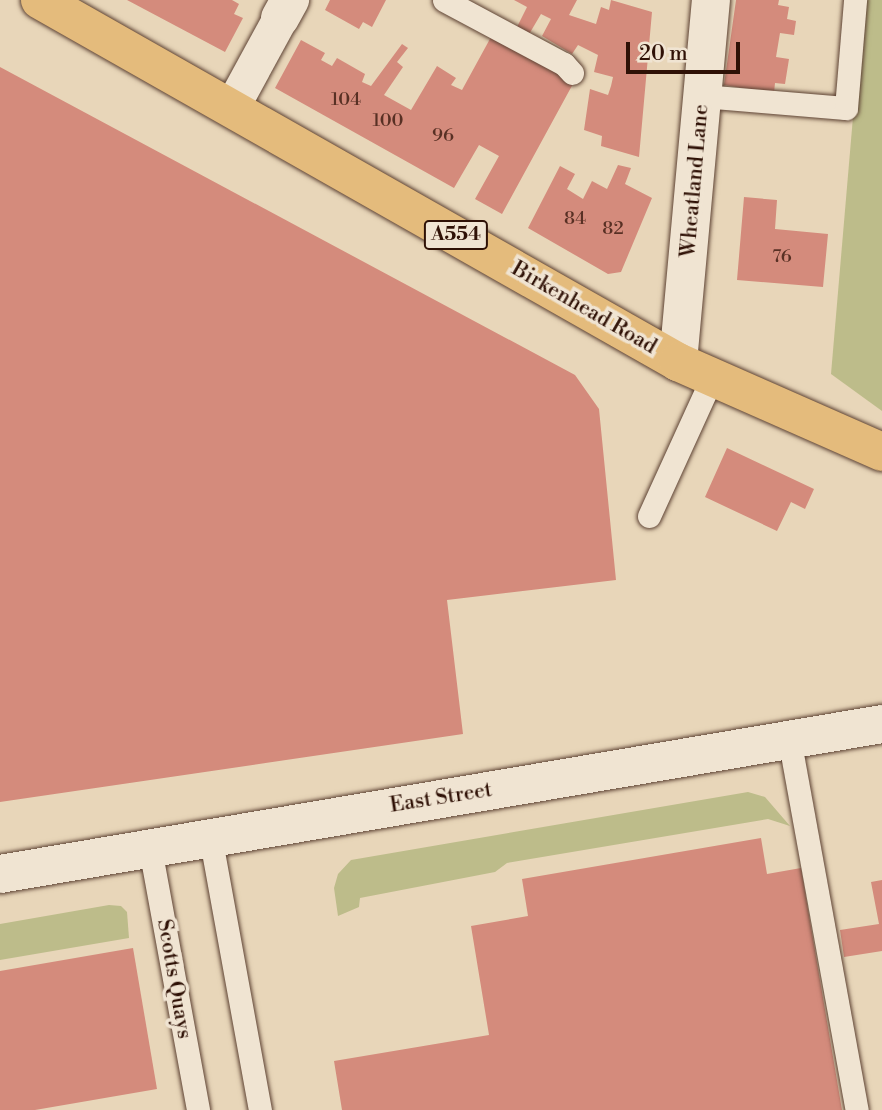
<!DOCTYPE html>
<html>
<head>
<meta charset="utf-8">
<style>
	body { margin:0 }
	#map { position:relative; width:882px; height:1110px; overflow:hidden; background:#e8d6b9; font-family:"Libre Bodoni",serif }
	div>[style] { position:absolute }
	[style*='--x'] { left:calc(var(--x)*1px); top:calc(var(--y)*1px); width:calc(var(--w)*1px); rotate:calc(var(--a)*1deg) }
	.green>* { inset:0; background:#bdbc8a }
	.building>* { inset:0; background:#d48b7c }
	.roads { filter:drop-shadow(0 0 2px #5d4233) drop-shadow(0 0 2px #5d4233) }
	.service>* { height:23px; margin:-11.5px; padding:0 11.5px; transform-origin:11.5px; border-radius:11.5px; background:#f0e4d2 }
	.pedestrian>* { height:35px; margin:-17.5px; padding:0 17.5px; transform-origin:17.5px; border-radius:17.5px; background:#f0e4d2 }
	.minor>* { height:38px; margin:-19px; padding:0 19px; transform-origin:19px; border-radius:19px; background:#f0e4d2 }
	.primary>* { height:38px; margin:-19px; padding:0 19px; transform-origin:19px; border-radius:19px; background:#e4bb7c }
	span { translate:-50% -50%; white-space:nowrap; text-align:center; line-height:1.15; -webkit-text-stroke:7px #f0e4d2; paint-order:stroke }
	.number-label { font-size:18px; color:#583024 }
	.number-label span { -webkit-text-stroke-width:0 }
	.shield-label span { padding:2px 5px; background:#f0e4d2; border:2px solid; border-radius:5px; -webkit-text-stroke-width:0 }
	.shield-label { font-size:19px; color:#2f1106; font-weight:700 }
	.street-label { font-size:21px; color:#2f1106 }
	.scale { position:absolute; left:626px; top:42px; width:114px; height:32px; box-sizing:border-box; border:4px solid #2f1106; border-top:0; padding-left:9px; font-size:21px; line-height:24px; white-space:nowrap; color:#2f1106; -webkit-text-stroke:5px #f0e4d2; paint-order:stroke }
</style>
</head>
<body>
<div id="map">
	<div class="green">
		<div style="clip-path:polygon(863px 0,882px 0,882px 411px,831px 374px)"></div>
		<div style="clip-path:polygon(748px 792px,765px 797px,790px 826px,768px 819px,507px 863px,495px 872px,360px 898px,359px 907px,338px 916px,334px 888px,338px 874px,351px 860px)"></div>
		<div style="clip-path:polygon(109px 905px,121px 906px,127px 912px,129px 938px,0 960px,0 924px)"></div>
	</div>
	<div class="building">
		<div style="clip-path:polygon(127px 0,232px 0,239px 4px,234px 14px,243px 18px,225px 52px)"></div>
		<div style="clip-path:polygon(330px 0,386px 0,372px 27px,363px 22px,359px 29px,325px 10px)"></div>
		<div style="clip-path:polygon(514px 0,577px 0,569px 15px,596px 24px,601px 7px,609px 10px,611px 0,652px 12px,639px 157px,601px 146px,602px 136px,584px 130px,590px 89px,608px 95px,611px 86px,613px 77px,594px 72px,598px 55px,578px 45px,572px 54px,542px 36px,551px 19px,541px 14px,528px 36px,516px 29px,527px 7px)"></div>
		<div style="clip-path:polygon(736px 0,779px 0,778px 5px,789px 7px,787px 19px,796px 21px,794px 35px,780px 33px,776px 57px,789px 59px,785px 84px,775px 83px,774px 93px,724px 85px)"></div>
		<div style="clip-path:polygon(491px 37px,574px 82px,502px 214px,475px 199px,499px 156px,479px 145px,454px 188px,275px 88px,301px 40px,325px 53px,321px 60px,332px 66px,337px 58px,365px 74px,362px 82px,371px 86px,402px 44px,408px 48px,397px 62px,403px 67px,384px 95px,411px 110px,437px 66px,456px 78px,451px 85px,462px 90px)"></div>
		<div style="clip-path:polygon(0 67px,575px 375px,599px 409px,616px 580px,447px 600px,463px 734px,0 802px)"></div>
		<div style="clip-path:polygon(618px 165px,631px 168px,625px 184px,652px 198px,621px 272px,608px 274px,528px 228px,560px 166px,575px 174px,567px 189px,583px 199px,592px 181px,607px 189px)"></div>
		<div style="clip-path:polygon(744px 197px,777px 200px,775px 229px,828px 234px,823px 287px,737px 280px)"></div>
		<div style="clip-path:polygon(727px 448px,814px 489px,805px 509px,791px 502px,777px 531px,705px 497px)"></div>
		<div style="clip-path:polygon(761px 838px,767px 874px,801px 868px,842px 1110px,342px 1110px,334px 1061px,489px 1035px,471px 926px,528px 916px,522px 879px)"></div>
		<div style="clip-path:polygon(882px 880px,882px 951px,844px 957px,840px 930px,879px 924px,871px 882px)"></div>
		<div style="clip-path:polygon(133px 948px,157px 1089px,35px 1110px,0 1110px,0 971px)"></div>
	</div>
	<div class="roads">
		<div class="service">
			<div style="--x:444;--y:0;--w:136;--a:28.1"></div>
			<div style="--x:564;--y:64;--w:12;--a:48"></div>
			<div style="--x:702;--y:96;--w:144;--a:4.8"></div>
			<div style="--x:846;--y:108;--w:108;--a:-85.2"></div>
			<div style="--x:649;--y:516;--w:149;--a:-65.5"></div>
			<div style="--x:790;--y:743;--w:373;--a:79.7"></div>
			<div style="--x:210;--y:835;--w:280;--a:79.7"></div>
			<div style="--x:150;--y:848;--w:266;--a:79.6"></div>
		</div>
		<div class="pedestrian">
			<div style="--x:231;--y:108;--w:102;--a:-61.4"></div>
		</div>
		<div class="minor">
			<div style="--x:280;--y:18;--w:21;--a:-61"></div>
			<div style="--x:678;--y:362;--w:364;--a:-84.8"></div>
			<div style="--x:0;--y:874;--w:895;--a:-9.65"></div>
		</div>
		<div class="primary">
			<div style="--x:40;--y:0;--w:734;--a:29.57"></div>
			<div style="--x:678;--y:362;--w:223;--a:23.8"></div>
		</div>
	</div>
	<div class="number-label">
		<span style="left:346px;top:100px">104</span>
		<span style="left:388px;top:121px">100</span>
		<span style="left:443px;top:136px">96</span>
		<span style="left:575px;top:219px">84</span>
		<span style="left:613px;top:229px">82</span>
		<span style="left:782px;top:257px">76</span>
	</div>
	<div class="shield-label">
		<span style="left:456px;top:235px">A554</span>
	</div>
	<div class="street-label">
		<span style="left:695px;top:181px;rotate:-85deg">Wheatland Lane</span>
		<span style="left:584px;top:308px;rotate:30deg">Birkenhead Road</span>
		<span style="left:441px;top:798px;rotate:-9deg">East Street</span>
		<span style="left:174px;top:979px;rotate:80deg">Scotts Quays</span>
	</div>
	<div class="scale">20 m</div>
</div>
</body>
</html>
